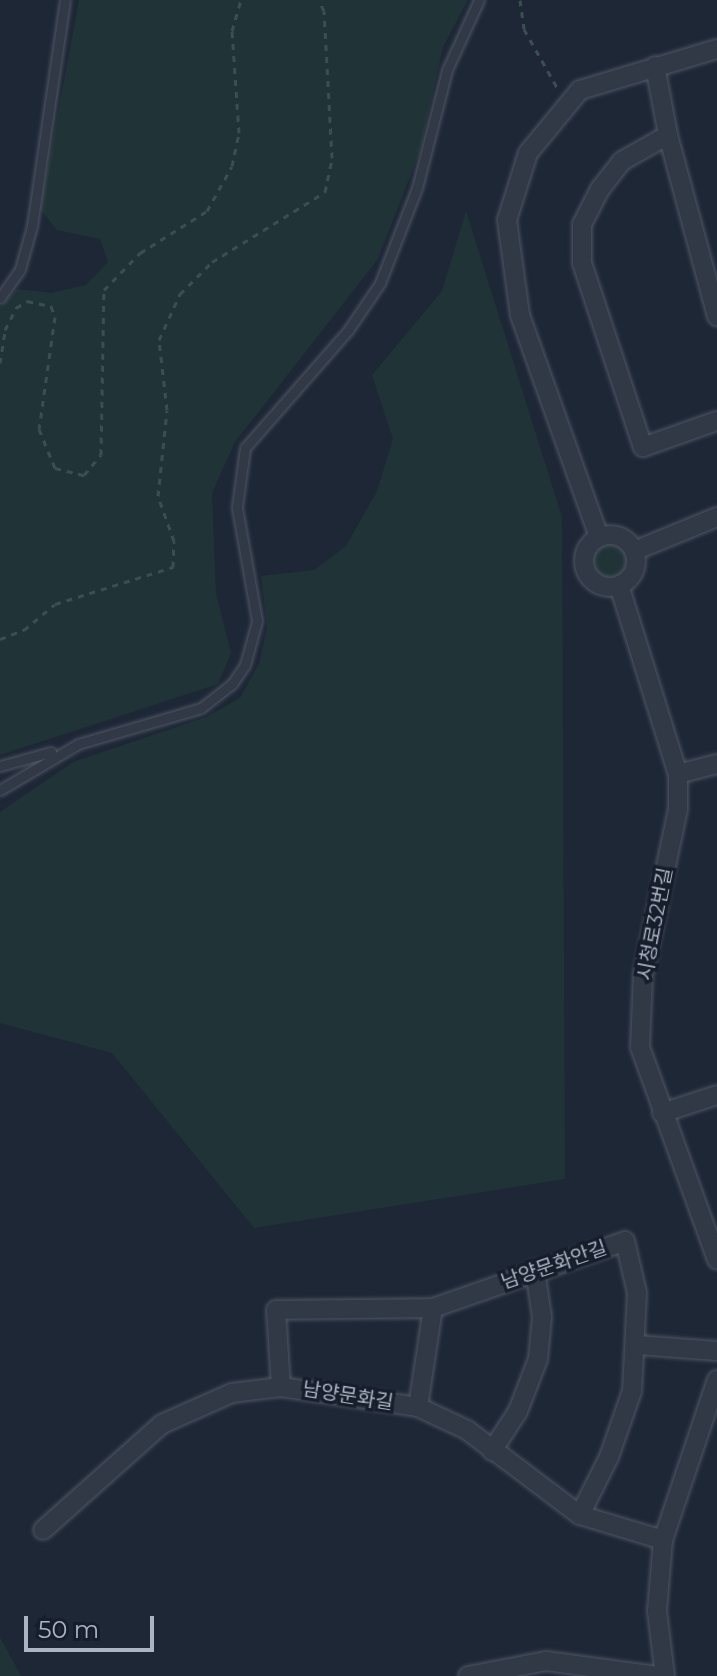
<!DOCTYPE html>
<html>
<head>
<meta charset="utf-8">
<style>
	body { margin:0 }
	#map { position:relative; width:717px; height:1676px; overflow:hidden; background:#1e2736; font-family:Montserrat,"Noto Sans KR",sans-serif }
	div>[style] { position:absolute }
	[style*='--x'] { left:calc(var(--x)*1px); top:calc(var(--y)*1px); width:calc(var(--w)*1px); rotate:calc(var(--a)*1deg) }
	.green>* { inset:0; background:#203337 }
	.round { border-radius:50% }
	.path>* { height:3px; margin-top:-1.5px; transform-origin:0; background:repeating-linear-gradient(90deg,#3a4f51 0 6px,transparent 0 12px) }
	.roads { filter:drop-shadow(0 0 2px #4f5665) drop-shadow(0 0 2px #4f5665) }
	.service>* { height:9px; margin:-4.5px; padding:0 4.5px; transform-origin:4.5px; border-radius:4.5px; background:#313946 }
	.minor>* { height:18px; margin:-9px; padding:0 9px; transform-origin:9px; border-radius:9px; background:#313946 }
	.minor>.ring { margin:-9px; padding:0; box-sizing:content-box; background:none; border:18px solid #313946; border-radius:50% }
	span { translate:-50% -50%; white-space:nowrap; text-align:center; line-height:1.15; -webkit-text-stroke:7px #171e2b; paint-order:stroke }
	.street-label { font-size:20px; color:#abb3c4 }
	.scale { position:absolute; left:24px; top:1616px; width:130px; height:36px; box-sizing:border-box; border:4px solid #abb3c4; border-top:0; padding-left:10px; font-size:24px; line-height:28px; white-space:nowrap; color:#abb3c4; -webkit-text-stroke:6px #171e2b; paint-order:stroke }
</style>
</head>
<body>
<div id="map">
	<div class="green">
		<div style="clip-path:polygon(79px 0,468px 0,443px 47px,420px 151px,378px 259px,235px 442px,212px 493px,216px 593px,231px 653px,218px 684px,0 755px,0 307px,17px 289px,51px 293px,86px 285px,108px 262px,100px 239px,57px 230px,40px 209px)"></div>
		<div style="clip-path:polygon(466px 211px,562px 517px,565px 1179px,254px 1228px,112px 1053px,0 1023px,0 812px,73px 762px,206px 717px,240px 698px,259px 663px,267px 628px,261px 576px,314px 570px,346px 546px,377px 491px,393px 439px,372px 375px,442px 291px)"></div>
		<div class="round" style="left:594px;top:545px;width:32px;height:32px"></div>
		<div style="clip-path:polygon(0 1637px,21px 1676px,0 1676px)"></div>
	</div>
	<div class="path">
		<div style="--x:520;--y:0;--w:29;--a:82"></div>
		<div style="--x:524;--y:29;--w:69;--a:60.5"></div>
		<div style="--x:0;--y:363;--w:33;--a:-81"></div>
		<div style="--x:5;--y:330;--w:25;--a:-63"></div>
		<div style="--x:16;--y:308;--w:13;--a:-32"></div>
		<div style="--x:27;--y:301;--w:25;--a:12"></div>
		<div style="--x:51;--y:306;--w:12;--a:70"></div>
		<div style="--x:55;--y:317;--w:113;--a:98.1"></div>
		<div style="--x:39;--y:429;--w:42;--a:67.7"></div>
		<div style="--x:55;--y:468;--w:30;--a:14"></div>
		<div style="--x:84;--y:475;--w:26;--a:-50"></div>
		<div style="--x:101;--y:455;--w:165;--a:-89"></div>
		<div style="--x:104;--y:290;--w:52;--a:-45.8"></div>
		<div style="--x:140;--y:253;--w:79;--a:-32.1"></div>
		<div style="--x:207;--y:211;--w:51;--a:-60.9"></div>
		<div style="--x:232;--y:166;--w:34;--a:-78"></div>
		<div style="--x:239;--y:133;--w:102;--a:-93.9"></div>
		<div style="--x:232;--y:31;--w:32;--a:-74"></div>
		<div style="--x:0;--y:639;--w:26;--a:-21"></div>
		<div style="--x:24;--y:630;--w:40;--a:-40"></div>
		<div style="--x:55;--y:604;--w:124;--a:-17.4"></div>
		<div style="--x:173;--y:567;--w:26;--a:-88"></div>
		<div style="--x:174;--y:541;--w:48;--a:-109.6"></div>
		<div style="--x:158;--y:496;--w:86;--a:-84"></div>
		<div style="--x:167;--y:410;--w:70;--a:-96.5"></div>
		<div style="--x:159;--y:340;--w:51;--a:-65.5"></div>
		<div style="--x:180;--y:294;--w:45;--a:-45"></div>
		<div style="--x:212;--y:262;--w:133;--a:-31.8"></div>
		<div style="--x:325;--y:192;--w:35;--a:-78"></div>
		<div style="--x:332;--y:158;--w:147;--a:-93.1"></div>
		<div style="--x:324;--y:11;--w:12;--a:-114"></div>
	</div>
	<div class="roads">
		<div class="service">
			<div style="--x:0;--y:298;--w:35;--a:-55"></div>
			<div style="--x:20;--y:269;--w:45;--a:-74.4"></div>
			<div style="--x:32;--y:226;--w:228;--a:-81.7"></div>
			<div style="--x:0;--y:766;--w:53;--a:-15.4"></div>
			<div style="--x:0;--y:790;--w:91;--a:-30.5"></div>
			<div style="--x:78;--y:744;--w:128;--a:-16.3"></div>
			<div style="--x:201;--y:708;--w:39;--a:-38"></div>
			<div style="--x:232;--y:684;--w:23;--a:-56"></div>
			<div style="--x:245;--y:665;--w:46;--a:-74.7"></div>
			<div style="--x:257;--y:621;--w:116;--a:-100"></div>
			<div style="--x:237;--y:507;--w:60;--a:-82.3"></div>
			<div style="--x:245;--y:448;--w:158;--a:-48.8"></div>
			<div style="--x:349;--y:329;--w:55;--a:-56"></div>
			<div style="--x:380;--y:283;--w:102;--a:-68.7"></div>
			<div style="--x:417;--y:188;--w:122;--a:-75.7"></div>
			<div style="--x:447;--y:70;--w:77;--a:-65.4"></div>
		</div>
		<div class="minor">
			<div style="--x:655;--y:66;--w:70;--a:79.3"></div>
			<div style="--x:668;--y:135;--w:188;--a:74.9"></div>
			<div style="--x:668;--y:135;--w:53;--a:150.5"></div>
			<div style="--x:622;--y:161;--w:36;--a:128"></div>
			<div style="--x:600;--y:189;--w:39;--a:117"></div>
			<div style="--x:582;--y:224;--w:39;--a:90"></div>
			<div style="--x:582;--y:263;--w:194;--a:71.7"></div>
			<div style="--x:643;--y:447;--w:78;--a:-19.4"></div>
			<div class="ring" style="left:584px;top:535px;width:34px;height:34px"></div>
			<div style="--x:599;--y:537;--w:236;--a:-109.6"></div>
			<div style="--x:520;--y:315;--w:96;--a:-97.8"></div>
			<div style="--x:507;--y:220;--w:70;--a:-72.6"></div>
			<div style="--x:528;--y:153;--w:82;--a:-50.5"></div>
			<div style="--x:580;--y:90;--w:143;--a:-16.7"></div>
			<div style="--x:634;--y:551;--w:90;--a:-22.3"></div>
			<div style="--x:619;--y:585;--w:198;--a:72.7"></div>
			<div style="--x:678;--y:774;--w:35;--a:90"></div>
			<div style="--x:678;--y:809;--w:170;--a:101.9"></div>
			<div style="--x:643;--y:975;--w:72;--a:92.4"></div>
			<div style="--x:640;--y:1047;--w:226;--a:70.1"></div>
			<div style="--x:678;--y:774;--w:40;--a:-14.4"></div>
			<div style="--x:662;--y:1113;--w:58;--a:-18.1"></div>
			<div style="--x:638;--y:1345;--w:79;--a:4.3"></div>
			<div style="--x:281;--y:1387;--w:77;--a:-93.7"></div>
			<div style="--x:276;--y:1310;--w:157;--a:-0.7"></div>
			<div style="--x:433;--y:1308;--w:203;--a:-19.2"></div>
			<div style="--x:625;--y:1241;--w:53;--a:77"></div>
			<div style="--x:637;--y:1293;--w:98;--a:92.9"></div>
			<div style="--x:632;--y:1391;--w:70;--a:109.2"></div>
			<div style="--x:609;--y:1457;--w:65;--a:116.6"></div>
			<div style="--x:418;--y:1407;--w:100;--a:-81.4"></div>
			<div style="--x:492;--y:1451;--w:48;--a:-57"></div>
			<div style="--x:518;--y:1411;--w:56;--a:-69"></div>
			<div style="--x:538;--y:1359;--w:42;--a:-84.6"></div>
			<div style="--x:542;--y:1317;--w:48;--a:-98.5"></div>
			<div style="--x:43;--y:1530;--w:159;--a:-41.7"></div>
			<div style="--x:162;--y:1424;--w:77;--a:-23.9"></div>
			<div style="--x:232;--y:1393;--w:49;--a:-7"></div>
			<div style="--x:281;--y:1387;--w:138;--a:8.3"></div>
			<div style="--x:418;--y:1407;--w:54;--a:25.1"></div>
			<div style="--x:467;--y:1430;--w:141;--a:37"></div>
			<div style="--x:580;--y:1515;--w:87;--a:16.8"></div>
			<div style="--x:468;--y:1676;--w:79;--a:-10.9"></div>
			<div style="--x:546;--y:1661;--w:112;--a:7.7"></div>
			<div style="--x:665;--y:1676;--w:65;--a:-97"></div>
			<div style="--x:657;--y:1611;--w:71;--a:-85.2"></div>
			<div style="--x:663;--y:1540;--w:169;--a:-71.4"></div>
		</div>
	</div>
	<div class="street-label">
		<span style="left:655px;top:924px;rotate:-79deg">시청로32번길</span>
		<span style="left:554px;top:1265px;rotate:-19deg">남양문화안길</span>
		<span style="left:348px;top:1396px;rotate:9deg">남양문화길</span>
	</div>
	<div class="scale">50 m</div>
</div>
</body>
</html>
